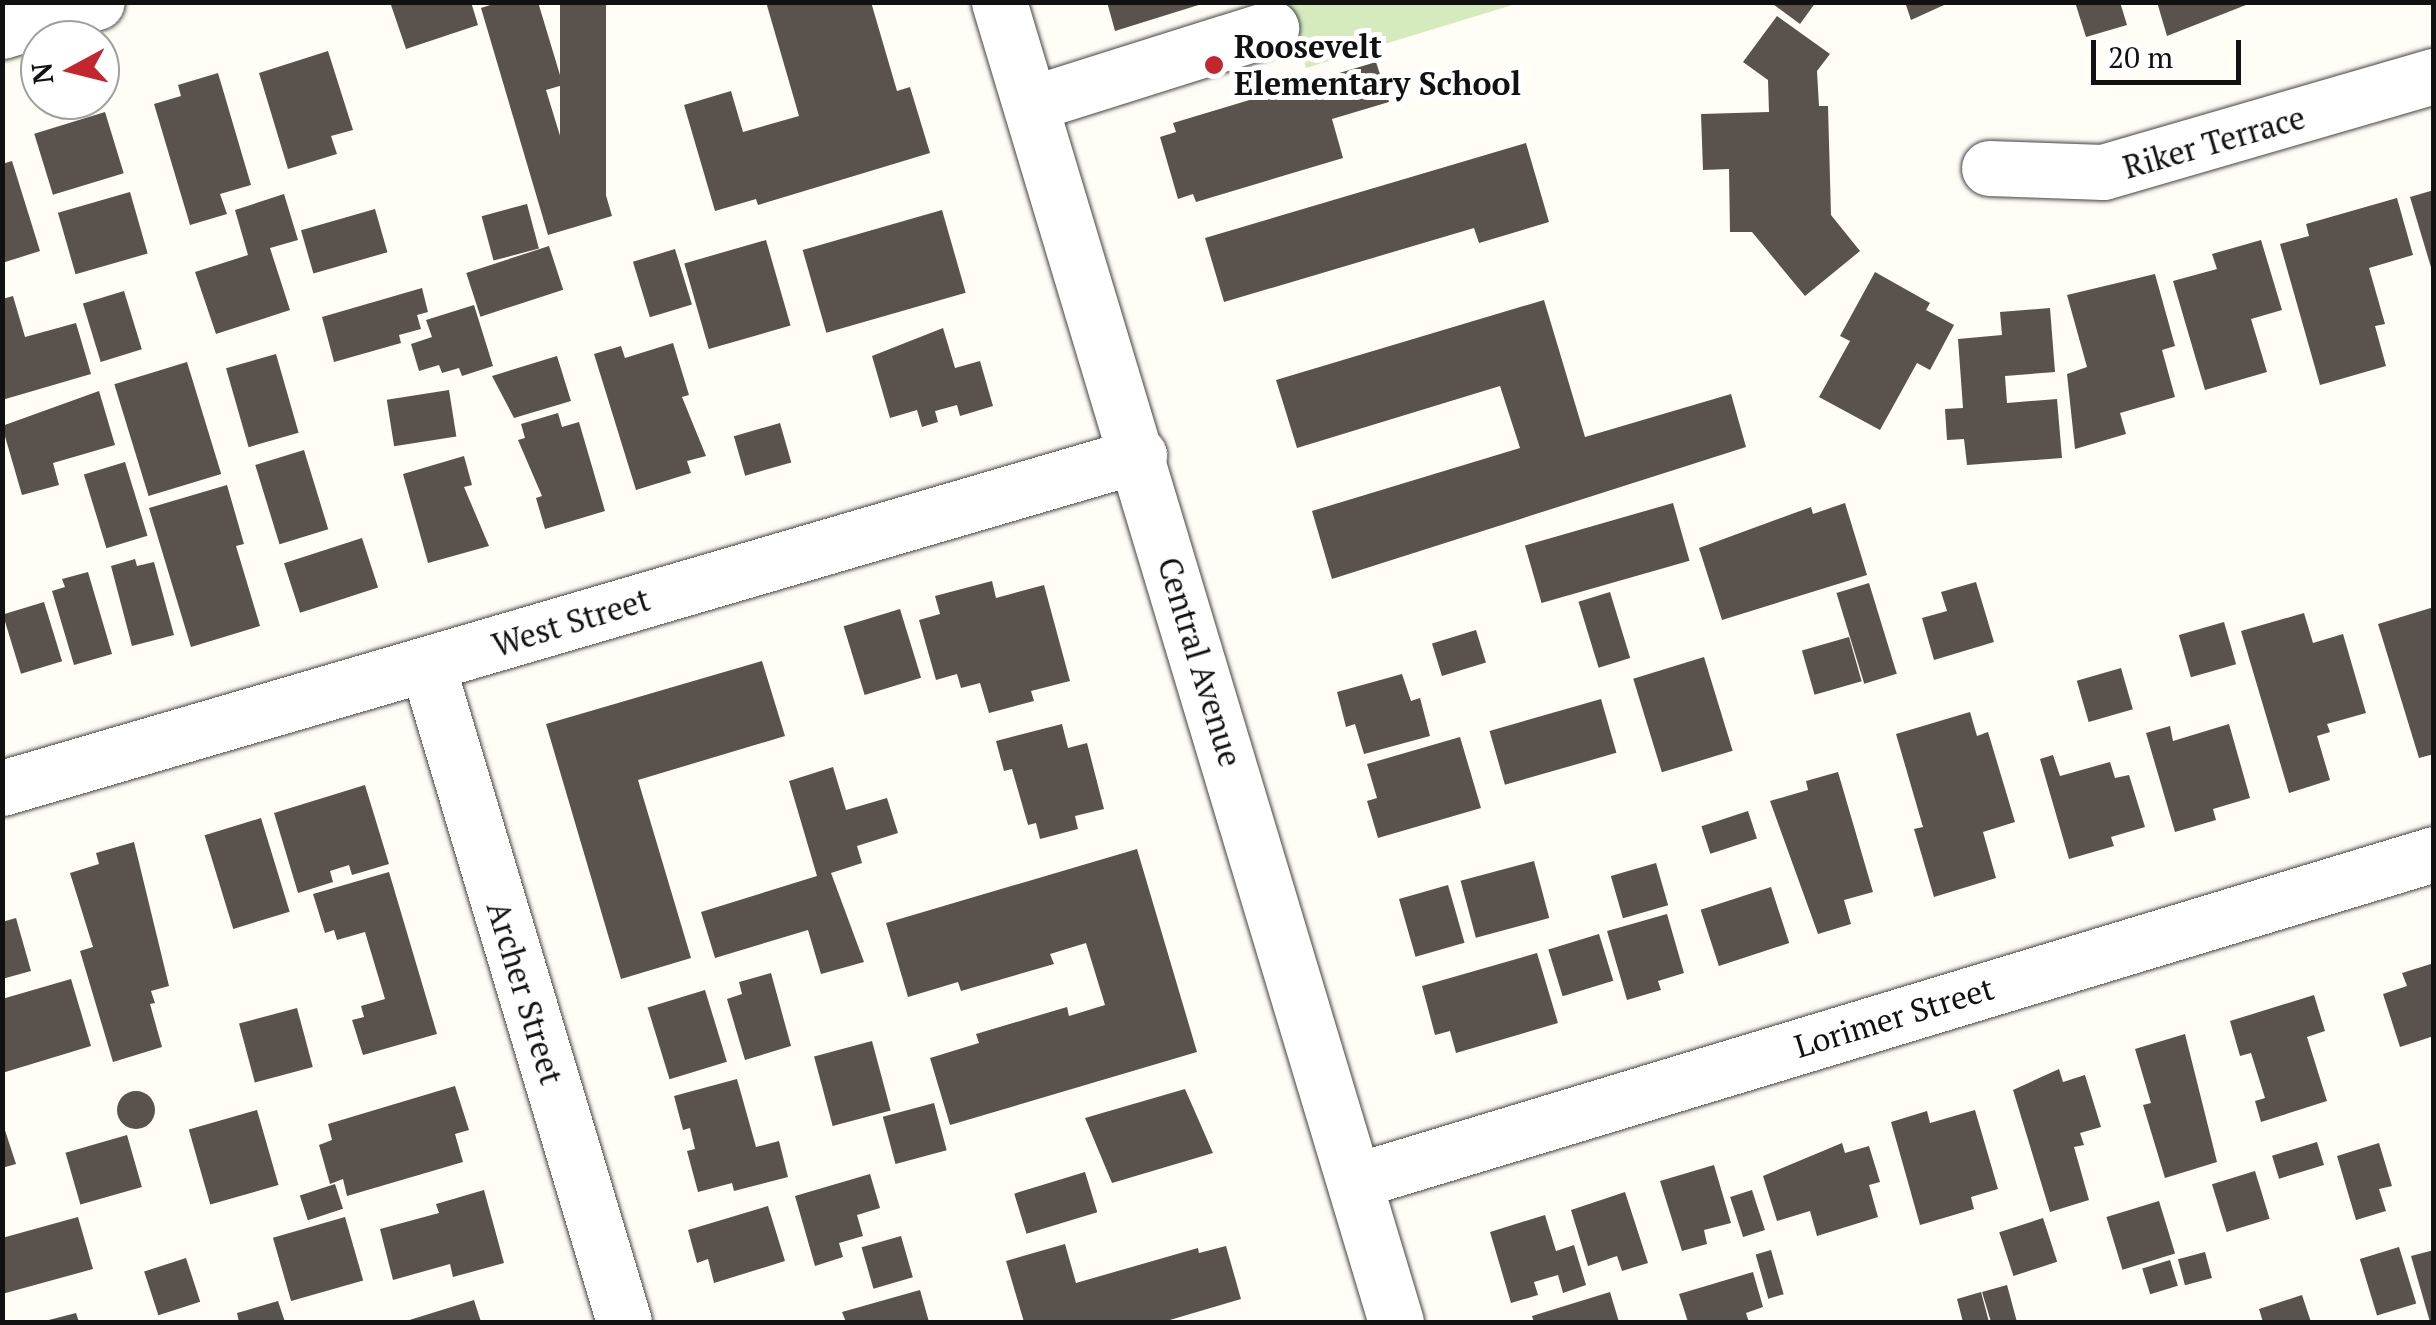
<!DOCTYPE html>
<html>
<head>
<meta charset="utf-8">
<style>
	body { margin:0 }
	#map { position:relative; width:2436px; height:1325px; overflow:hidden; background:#fffdf5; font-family:"PT Serif",serif }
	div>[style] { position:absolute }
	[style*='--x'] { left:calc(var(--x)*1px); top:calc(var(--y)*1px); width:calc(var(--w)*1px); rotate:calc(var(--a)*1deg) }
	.green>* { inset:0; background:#d5ebbd }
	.building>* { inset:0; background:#5a524d; transform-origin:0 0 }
	.round { border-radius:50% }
	.roads { filter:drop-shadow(0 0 2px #444) drop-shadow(0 0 2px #444) }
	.minor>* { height:55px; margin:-27.5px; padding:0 27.5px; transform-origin:27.5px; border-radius:27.5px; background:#fff }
	.dots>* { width:28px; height:28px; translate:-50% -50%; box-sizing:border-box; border:5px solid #fff; border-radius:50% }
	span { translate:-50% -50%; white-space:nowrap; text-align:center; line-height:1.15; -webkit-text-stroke:10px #fff; paint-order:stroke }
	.poi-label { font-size:32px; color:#111; font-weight:700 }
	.left { translate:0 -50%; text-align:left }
	.street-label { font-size:32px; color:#111 }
	.frame { position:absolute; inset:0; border:5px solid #111; pointer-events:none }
	.north { position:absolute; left:20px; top:20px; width:100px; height:100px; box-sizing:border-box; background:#fff; border:2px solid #a0a0a0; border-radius:50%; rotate:263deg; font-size:28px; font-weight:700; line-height:40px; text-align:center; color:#111 }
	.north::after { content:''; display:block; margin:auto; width:35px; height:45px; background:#c4262e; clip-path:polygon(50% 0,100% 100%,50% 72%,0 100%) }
	.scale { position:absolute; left:2091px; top:40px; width:150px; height:45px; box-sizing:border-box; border:5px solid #111; border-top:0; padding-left:12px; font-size:30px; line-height:35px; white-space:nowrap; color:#111; -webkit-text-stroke:8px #fff; paint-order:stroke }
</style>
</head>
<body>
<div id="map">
	<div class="green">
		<div style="clip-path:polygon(1286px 2px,1519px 3px,1306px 68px)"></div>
	</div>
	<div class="building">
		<div style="clip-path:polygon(471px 2px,478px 25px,406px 49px,391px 5px)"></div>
		<div style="clip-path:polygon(499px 2px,538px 2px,563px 85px,546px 90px,565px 152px,591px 144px,612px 216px,548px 235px,481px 8px)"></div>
		<div style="left:560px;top:2px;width:46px;height:199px"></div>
		<div style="clip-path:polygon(766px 2px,871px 2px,897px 91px,910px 87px,930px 153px,758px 205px,756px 199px,715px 211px,684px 105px,731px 91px,743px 132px,799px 116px)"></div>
		<div style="clip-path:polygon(1107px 2px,1205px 2px,1205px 3px,1115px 31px)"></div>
		<div style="clip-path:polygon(1770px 2px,1816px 2px,1800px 24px)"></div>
		<div style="clip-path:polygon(1905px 2px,1942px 2px,1944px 5px,1911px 20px)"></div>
		<div style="clip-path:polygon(2075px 2px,2120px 2px,2127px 25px,2086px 37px)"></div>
		<div style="clip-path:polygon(2157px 2px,2251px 2px,2251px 3px,2167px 36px)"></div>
		<div style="clip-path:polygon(1777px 16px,1830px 54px,1817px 71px,1819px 106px,1828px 106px,1831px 215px,1860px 251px,1805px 296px,1752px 232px,1730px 232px,1729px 169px,1703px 170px,1701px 114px,1769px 112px,1768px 80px,1743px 62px)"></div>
		<div style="clip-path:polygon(328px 51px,353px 130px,331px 136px,337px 154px,288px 169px,259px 73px)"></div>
		<div style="clip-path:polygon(1376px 62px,1389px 102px,1332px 119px,1343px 158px,1196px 202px,1193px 194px,1178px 199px,1160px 137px,1176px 132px,1173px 123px)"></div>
		<div style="clip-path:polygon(218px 73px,251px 185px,220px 194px,227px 214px,190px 225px,154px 104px,181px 96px,178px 85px)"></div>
		<div style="left:105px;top:112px;width:64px;height:74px;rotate:73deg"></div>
		<div style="clip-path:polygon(1526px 143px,1549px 222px,1479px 243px,1474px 228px,1224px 302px,1205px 238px)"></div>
		<div style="clip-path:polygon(12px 161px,40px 251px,2px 263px,2px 164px)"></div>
		<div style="clip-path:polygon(2434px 190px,2434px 274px,2433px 274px,2410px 197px)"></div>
		<div style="left:130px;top:192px;width:64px;height:75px;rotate:74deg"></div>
		<div style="clip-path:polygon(284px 194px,298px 240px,270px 248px,290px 310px,216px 334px,195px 272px,248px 255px,235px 210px)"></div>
		<div style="clip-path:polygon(2397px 198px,2413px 255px,2369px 268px,2385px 324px,2375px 326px,2386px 366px,2320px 385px,2280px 244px,2309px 236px,2306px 224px)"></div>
		<div style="left:527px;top:204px;width:46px;height:47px;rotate:75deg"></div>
		<div style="left:375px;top:209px;width:45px;height:77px;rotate:74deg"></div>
		<div style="left:942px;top:210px;width:86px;height:145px;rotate:74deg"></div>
		<div style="left:766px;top:240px;width:89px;height:85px;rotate:74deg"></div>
		<div style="clip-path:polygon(2261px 240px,2282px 310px,2251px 319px,2267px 372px,2205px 390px,2173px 281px,2217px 269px,2212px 254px)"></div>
		<div style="left:549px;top:246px;width:46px;height:87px;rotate:72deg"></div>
		<div style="left:675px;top:249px;width:58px;height:44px;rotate:73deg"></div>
		<div style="clip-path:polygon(1875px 272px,1930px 303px,1926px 310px,1954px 325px,1930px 370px,1917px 363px,1880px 430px,1819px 397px,1850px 341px,1840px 336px)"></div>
		<div style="clip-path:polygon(2155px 274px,2175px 346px,2162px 350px,2175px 397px,2120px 413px,2126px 434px,2075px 449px,2067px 374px,2087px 367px,2067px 295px)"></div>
		<div style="clip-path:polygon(422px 288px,428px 312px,417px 315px,421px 329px,399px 335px,401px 343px,334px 362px,322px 317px)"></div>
		<div style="left:124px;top:291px;width:61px;height:43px;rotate:73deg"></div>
		<div style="clip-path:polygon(13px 296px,25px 337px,76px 323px,91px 374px,2px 400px,2px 299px)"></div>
		<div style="clip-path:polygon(1544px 300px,1585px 437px,1731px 394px,1746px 447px,1332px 579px,1312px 511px,1520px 448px,1500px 386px,1297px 448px,1276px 380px)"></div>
		<div style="clip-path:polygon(474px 305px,493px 366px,462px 376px,459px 368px,442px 373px,439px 365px,419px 371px,411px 344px,432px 337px,426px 320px)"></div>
		<div style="clip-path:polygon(2050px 308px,2055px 372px,2005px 376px,2007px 403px,2057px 399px,2062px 458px,1967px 465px,1964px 439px,1947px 440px,1945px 409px,1963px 408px,1958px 339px,2002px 335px,2000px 312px)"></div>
		<div style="clip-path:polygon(943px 328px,955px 368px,980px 361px,993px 406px,960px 416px,957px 405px,935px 411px,938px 422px,922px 427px,917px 410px,890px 418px,872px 356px)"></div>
		<div style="clip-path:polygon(673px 343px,689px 395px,682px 397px,706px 456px,687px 461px,691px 473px,636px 490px,594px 354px,621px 346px,625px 358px)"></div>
		<div style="left:276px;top:354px;width:82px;height:52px;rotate:74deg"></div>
		<div style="clip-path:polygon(557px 356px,571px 401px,514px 418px,492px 376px)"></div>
		<div style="left:187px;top:362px;width:117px;height:76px;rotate:73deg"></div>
		<div style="left:449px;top:390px;width:47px;height:63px;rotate:81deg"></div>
		<div style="clip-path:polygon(99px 391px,115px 445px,53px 463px,59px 485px,22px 495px,2px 426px)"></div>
		<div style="clip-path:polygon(558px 413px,562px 427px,579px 422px,605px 511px,545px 529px,536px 498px,542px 496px,518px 440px,525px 438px,521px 424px)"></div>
		<div style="left:780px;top:423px;width:41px;height:48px;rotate:74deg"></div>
		<div style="left:304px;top:450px;width:83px;height:51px;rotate:73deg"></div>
		<div style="clip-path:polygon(464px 456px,472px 485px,464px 487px,489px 546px,428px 563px,403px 474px)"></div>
		<div style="left:125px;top:462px;width:77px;height:43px;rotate:73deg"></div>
		<div style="clip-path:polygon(227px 485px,244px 544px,236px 546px,260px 626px,191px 647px,149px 508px)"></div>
		<div style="left:1673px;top:503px;width:60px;height:154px;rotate:74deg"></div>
		<div style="clip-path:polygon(1845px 503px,1867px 575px,1722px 620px,1699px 548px,1811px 507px,1813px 514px)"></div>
		<div style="left:362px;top:538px;width:52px;height:82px;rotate:72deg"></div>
		<div style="clip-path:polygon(135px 559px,137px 566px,154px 562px,174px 635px,132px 646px,111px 566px)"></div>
		<div style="clip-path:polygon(88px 572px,112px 654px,74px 665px,52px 591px,65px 587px,62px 579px)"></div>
		<div style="clip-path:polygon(992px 581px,996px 598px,1044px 585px,1070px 681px,1031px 691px,1034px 701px,989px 713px,980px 683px,961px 688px,957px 674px,936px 680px,919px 620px,940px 614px,935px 596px)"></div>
		<div style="clip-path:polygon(1976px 582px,1994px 642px,1934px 660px,1922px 618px,1947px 611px,1941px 592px)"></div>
		<div style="left:1869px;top:583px;width:95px;height:34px;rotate:73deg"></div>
		<div style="left:1610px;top:592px;width:69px;height:33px;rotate:73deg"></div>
		<div style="left:44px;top:602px;width:62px;height:43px;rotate:73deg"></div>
		<div style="clip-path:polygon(2434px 607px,2434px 754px,2419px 758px,2378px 624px)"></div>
		<div style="left:900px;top:609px;width:72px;height:59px;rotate:73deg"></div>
		<div style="clip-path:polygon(2304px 613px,2313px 643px,2343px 634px,2366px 713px,2327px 724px,2330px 732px,2317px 736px,2330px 780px,2289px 793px,2241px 631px)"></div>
		<div style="left:2224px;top:622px;width:44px;height:47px;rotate:74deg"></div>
		<div style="left:1476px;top:630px;width:34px;height:46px;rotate:73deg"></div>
		<div style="left:1849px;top:637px;width:46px;height:49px;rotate:74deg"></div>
		<div style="left:1704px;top:657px;width:98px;height:74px;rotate:73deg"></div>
		<div style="clip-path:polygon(762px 661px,785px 736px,638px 780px,691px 958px,621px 979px,546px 724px)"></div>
		<div style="left:2121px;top:668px;width:43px;height:46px;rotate:74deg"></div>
		<div style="clip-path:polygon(1402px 674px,1411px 701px,1420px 698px,1430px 736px,1364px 754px,1355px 724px,1346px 727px,1337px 692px)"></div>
		<div style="left:1601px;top:699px;width:56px;height:116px;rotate:74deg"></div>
		<div style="clip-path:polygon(1970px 712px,1977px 736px,1988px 732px,2015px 822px,1983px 832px,1996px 878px,1934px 897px,1914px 829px,1923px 827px,1896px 734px)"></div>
		<div style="clip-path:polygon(1062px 724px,1068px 748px,1087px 743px,1104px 809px,1075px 816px,1078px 829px,1040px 839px,1036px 823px,1028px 825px,1012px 769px,1004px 771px,996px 741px)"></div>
		<div style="clip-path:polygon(2229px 724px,2250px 798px,2213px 809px,2216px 820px,2175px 832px,2146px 733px,2170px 726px,2173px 741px)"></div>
		<div style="clip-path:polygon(1460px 737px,1481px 808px,1378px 838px,1367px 801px,1377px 798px,1367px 764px)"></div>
		<div style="clip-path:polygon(2053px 755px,2060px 776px,2110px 762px,2115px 778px,2129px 775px,2145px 827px,2111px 837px,2114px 846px,2069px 859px,2040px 759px)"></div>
		<div style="clip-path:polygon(833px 767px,846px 810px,887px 798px,898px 833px,857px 846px,862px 863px,831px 873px,864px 962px,821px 974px,808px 930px,715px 958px,701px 912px,817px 876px,789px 781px)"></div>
		<div style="clip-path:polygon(1838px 772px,1873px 892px,1844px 900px,1851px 924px,1818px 934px,1770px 801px,1808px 790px,1806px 781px)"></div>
		<div style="clip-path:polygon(365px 785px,389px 864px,352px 875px,349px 865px,330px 871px,333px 882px,298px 893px,274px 813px)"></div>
		<div style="left:1748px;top:811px;width:29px;height:49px;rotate:72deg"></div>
		<div style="left:261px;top:818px;width:98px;height:59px;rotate:73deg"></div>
		<div style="clip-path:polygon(134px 842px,169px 986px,151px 991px,155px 1003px,150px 1004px,162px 1047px,113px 1062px,80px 951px,93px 947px,70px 873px,99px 864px,96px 853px)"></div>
		<div style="clip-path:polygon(1137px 849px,1197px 1052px,950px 1125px,930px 1058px,979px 1043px,976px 1034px,1067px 1007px,1069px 1016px,1105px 1005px,1086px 943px,1050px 954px,1054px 964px,961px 991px,958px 982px,908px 997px,886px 923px)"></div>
		<div style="left:1534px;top:861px;width:59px;height:76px;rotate:75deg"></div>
		<div style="left:1656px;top:863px;width:44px;height:47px;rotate:74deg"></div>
		<div style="clip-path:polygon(389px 872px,437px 1034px,363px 1055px,352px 1020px,364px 1017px,361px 1006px,385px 999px,365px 932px,337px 940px,334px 930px,325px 933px,313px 894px)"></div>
		<div style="left:1448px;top:885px;width:60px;height:51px;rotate:74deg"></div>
		<div style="left:1771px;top:887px;width:59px;height:74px;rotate:72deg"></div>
		<div style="clip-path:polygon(1667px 914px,1684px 973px,1658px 981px,1661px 990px,1627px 1000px,1607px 931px)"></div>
		<div style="clip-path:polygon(16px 918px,31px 971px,2px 979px,2px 922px)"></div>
		<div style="left:1599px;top:934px;width:49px;height:53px;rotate:73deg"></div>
		<div style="clip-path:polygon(1537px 953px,1558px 1023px,1456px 1053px,1450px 1031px,1435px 1035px,1422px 986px)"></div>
		<div style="clip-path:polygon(2434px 963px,2434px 1036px,2400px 1047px,2383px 994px,2407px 986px,2402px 973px)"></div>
		<div style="clip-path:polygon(771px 973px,791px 1046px,745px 1060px,727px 999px,742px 994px,739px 982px)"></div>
		<div style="clip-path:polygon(71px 979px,91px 1046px,2px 1073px,2px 999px)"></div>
		<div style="left:705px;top:990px;width:75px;height:60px;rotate:73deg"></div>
		<div style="clip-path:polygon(2314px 995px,2325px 1031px,2307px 1037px,2327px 1101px,2261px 1122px,2255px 1101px,2265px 1098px,2251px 1053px,2240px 1056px,2230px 1021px)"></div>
		<div style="left:297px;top:1008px;width:61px;height:60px;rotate:75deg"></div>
		<div style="clip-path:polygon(2185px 1034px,2217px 1162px,2165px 1178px,2143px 1105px,2151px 1103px,2135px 1049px)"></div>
		<div style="left:872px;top:1041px;width:72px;height:60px;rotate:75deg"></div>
		<div style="clip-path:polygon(2059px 1069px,2063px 1082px,2085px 1075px,2101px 1127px,2080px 1133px,2084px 1145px,2074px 1147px,2089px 1200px,2050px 1212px,2013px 1090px)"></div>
		<div style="clip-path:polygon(737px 1079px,756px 1147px,779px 1141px,788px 1177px,734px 1191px,732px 1183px,698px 1192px,687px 1151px,695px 1149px,690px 1128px,683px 1130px,674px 1096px)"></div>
		<div style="clip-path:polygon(455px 1086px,469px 1130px,455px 1134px,463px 1162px,347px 1196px,343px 1179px,330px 1184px,319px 1145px,332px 1140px,328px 1124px)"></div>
		<div style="clip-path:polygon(1185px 1089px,1213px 1153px,1112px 1183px,1085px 1118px)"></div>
		<div class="round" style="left:117px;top:1091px;width:38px;height:38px"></div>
		<div style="left:934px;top:1103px;width:49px;height:53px;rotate:75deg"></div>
		<div style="left:257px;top:1110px;width:78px;height:71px;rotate:74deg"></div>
		<div style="clip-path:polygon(1975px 1110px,1998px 1189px,1971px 1197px,1974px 1209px,1920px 1225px,1891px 1122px,1927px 1111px,1930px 1123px)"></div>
		<div style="clip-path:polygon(2px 1121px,16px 1164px,2px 1168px)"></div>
		<div style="left:127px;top:1135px;width:54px;height:64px;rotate:74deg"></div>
		<div style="left:2317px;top:1142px;width:24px;height:47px;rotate:73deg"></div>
		<div style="clip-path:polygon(1842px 1143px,1845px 1153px,1869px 1146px,1880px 1182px,1869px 1185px,1878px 1217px,1817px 1236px,1810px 1211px,1777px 1221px,1763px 1176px)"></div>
		<div style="clip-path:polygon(2379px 1143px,2392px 1186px,2379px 1189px,2386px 1211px,2356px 1220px,2337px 1156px)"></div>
		<div style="clip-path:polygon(1714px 1165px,1731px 1223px,1704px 1230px,1707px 1244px,1682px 1251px,1660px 1181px)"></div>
		<div style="left:2255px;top:1171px;width:50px;height:45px;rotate:73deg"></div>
		<div style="left:1085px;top:1172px;width:42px;height:74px;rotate:73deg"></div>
		<div style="clip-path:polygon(870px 1174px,880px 1208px,857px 1215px,863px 1236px,839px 1243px,843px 1257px,815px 1266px,795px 1196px)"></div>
		<div style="left:335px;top:1184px;width:26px;height:37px;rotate:72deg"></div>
		<div style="clip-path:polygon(484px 1190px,504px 1263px,453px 1277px,450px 1264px,393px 1280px,380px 1229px,439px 1213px,436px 1204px)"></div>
		<div style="left:1752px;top:1190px;width:42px;height:23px;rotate:72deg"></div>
		<div style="clip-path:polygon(1625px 1192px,1648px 1263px,1622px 1271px,1617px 1256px,1588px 1266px,1571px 1210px)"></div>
		<div style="left:2159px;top:1201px;width:55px;height:55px;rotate:73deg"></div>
		<div style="clip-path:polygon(768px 1206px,785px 1261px,714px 1283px,708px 1259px,697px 1263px,688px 1230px)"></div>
		<div style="clip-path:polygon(1545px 1215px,1556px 1251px,1574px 1245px,1586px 1285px,1563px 1293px,1558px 1275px,1534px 1282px,1538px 1295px,1511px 1303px,1490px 1232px)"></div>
		<div style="clip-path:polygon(78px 1217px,93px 1269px,2px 1294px,2px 1238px)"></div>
		<div style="left:345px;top:1217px;width:66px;height:75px;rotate:74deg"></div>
		<div style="left:2043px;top:1218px;width:46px;height:46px;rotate:72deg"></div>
		<div style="left:901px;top:1236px;width:43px;height:41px;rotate:74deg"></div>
		<div style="clip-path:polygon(1065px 1244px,1076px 1283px,1198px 1248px,1199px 1253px,1226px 1246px,1241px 1299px,1163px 1322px,1024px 1322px,1006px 1261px)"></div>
		<div style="left:2399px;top:1247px;width:59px;height:41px;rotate:73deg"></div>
		<div style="left:1771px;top:1250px;width:46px;height:16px;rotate:74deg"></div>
		<div style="clip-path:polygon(2434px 1250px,2434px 1322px,2430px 1322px,2411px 1256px)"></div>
		<div style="left:2205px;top:1252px;width:27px;height:28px;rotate:75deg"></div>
		<div style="left:186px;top:1258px;width:46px;height:44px;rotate:72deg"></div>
		<div style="left:2170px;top:1260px;width:27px;height:29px;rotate:73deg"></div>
		<div style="clip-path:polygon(1753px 1272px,1763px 1307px,1746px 1313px,1749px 1322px,1688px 1322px,1679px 1294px)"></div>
		<div style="clip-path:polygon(2007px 1285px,2017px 1322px,1991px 1322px,1982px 1292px)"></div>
		<div style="clip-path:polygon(920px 1290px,929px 1322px,846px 1322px,842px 1312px)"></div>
		<div style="clip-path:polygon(1610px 1292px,1619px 1322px,1534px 1322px,1532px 1316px)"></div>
		<div style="clip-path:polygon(1981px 1292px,1989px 1322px,1963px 1322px,1957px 1299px)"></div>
		<div style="clip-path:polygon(2302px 1295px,2311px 1322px,2263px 1322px,2259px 1309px)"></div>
		<div style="clip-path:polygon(474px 1300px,481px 1322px,403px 1322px)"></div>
		<div style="clip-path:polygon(278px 1301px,285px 1322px,239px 1322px,237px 1313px)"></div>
		<div style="clip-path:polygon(76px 1313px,79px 1322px,45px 1322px,45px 1321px)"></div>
	</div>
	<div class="roads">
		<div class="minor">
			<div style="--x:999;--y:2;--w:1378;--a:73.26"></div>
			<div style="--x:2;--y:31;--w:99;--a:-17"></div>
			<div style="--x:1030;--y:104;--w:253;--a:-17.5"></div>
			<div style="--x:1989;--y:168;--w:114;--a:2"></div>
			<div style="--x:2103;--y:172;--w:345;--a:-16.2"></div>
			<div style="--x:427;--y:664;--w:687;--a:73.33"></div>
			<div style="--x:2;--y:788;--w:1185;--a:-16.32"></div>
			<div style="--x:1355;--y:1181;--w:1127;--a:-16.86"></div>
		</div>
	</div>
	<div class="dots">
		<div style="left:1214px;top:65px;background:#c4262e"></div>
	</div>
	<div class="poi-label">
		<span class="left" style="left:1234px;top:65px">Roosevelt<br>Elementary School</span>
	</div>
	<div class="street-label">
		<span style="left:2214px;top:142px;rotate:-16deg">Riker Terrace</span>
		<span style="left:571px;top:622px;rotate:-17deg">West Street</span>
		<span style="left:1200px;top:662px;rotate:73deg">Central Avenue</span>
		<span style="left:525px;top:993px;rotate:73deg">Archer Street</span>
		<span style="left:1894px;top:1017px;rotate:-17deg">Lorimer Street</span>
	</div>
	<div class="frame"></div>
	<div class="north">N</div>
	<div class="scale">20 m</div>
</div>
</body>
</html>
